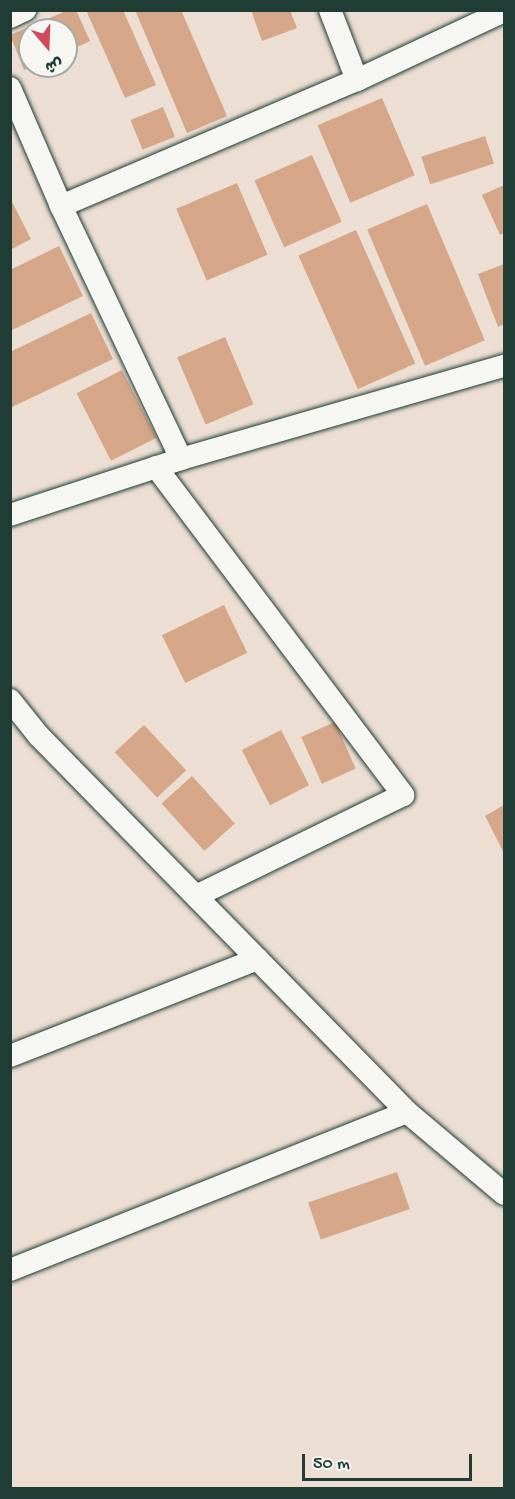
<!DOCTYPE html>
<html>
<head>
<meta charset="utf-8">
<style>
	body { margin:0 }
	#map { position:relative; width:515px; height:1499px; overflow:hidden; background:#ecded2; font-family:"Gochi Hand","Playpen Sans Arabic",sans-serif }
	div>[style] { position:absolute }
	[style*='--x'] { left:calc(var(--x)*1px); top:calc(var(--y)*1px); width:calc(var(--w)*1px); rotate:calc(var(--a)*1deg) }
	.building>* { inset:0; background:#d5a688; transform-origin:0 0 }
	.roads { filter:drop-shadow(0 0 2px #1f3d34) drop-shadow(0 0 2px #1f3d34) }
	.minor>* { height:22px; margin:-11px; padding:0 11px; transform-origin:11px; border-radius:11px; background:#f6f6f2 }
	span { translate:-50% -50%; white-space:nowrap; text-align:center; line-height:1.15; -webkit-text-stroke:5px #f6f6f2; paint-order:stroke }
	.frame { position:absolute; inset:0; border:12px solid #1f3d34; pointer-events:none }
	.north { position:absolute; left:18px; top:18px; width:60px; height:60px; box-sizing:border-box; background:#f6f6f2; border:2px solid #a0aca6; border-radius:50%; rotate:161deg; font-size:16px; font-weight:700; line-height:24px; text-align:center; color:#1f3d34 }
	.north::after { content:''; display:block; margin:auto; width:21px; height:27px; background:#d1495b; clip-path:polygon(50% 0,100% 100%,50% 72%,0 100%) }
	.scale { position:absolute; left:302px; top:1454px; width:170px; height:27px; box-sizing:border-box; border:3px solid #1f3d34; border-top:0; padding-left:8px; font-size:18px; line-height:21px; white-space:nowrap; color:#1f3d34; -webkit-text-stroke:4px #f6f6f2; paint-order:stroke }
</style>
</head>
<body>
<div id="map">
	<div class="building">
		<div style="clip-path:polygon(68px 10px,76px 10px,90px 41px,66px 52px,66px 30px,30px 30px,30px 66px,34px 66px,24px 70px,10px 35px)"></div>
		<div style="clip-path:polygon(86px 10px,123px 10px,156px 85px,125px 98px)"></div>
		<div style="clip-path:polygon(135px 10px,181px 10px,227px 116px,187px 133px)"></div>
		<div style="clip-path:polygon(251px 10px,290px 10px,297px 28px,262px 41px)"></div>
		<div style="left:382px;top:98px;width:84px;height:70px;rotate:67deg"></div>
		<div style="left:163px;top:107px;width:32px;height:35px;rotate:68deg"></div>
		<div style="left:485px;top:136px;width:29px;height:67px;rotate:72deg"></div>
		<div style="left:312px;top:155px;width:73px;height:63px;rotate:66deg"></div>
		<div style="left:237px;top:183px;width:78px;height:66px;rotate:67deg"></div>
		<div style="clip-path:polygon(504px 185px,504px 233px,500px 235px,482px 195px)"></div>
		<div style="clip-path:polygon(10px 198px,31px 239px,10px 250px)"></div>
		<div style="left:427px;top:204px;width:148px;height:65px;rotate:67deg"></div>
		<div style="left:356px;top:230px;width:146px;height:63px;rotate:66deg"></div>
		<div style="clip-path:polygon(59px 246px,83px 296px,10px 331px,10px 270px)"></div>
		<div style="clip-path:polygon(504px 264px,504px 324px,498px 327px,478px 274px)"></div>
		<div style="clip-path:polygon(91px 313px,113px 359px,12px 407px,10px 352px)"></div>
		<div style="left:225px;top:337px;width:73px;height:52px;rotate:67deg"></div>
		<div style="left:122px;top:370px;width:76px;height:51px;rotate:63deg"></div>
		<div style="left:224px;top:605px;width:53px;height:69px;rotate:64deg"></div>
		<div style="left:335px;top:722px;width:51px;height:37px;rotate:66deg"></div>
		<div style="left:144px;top:725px;width:62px;height:40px;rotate:47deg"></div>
		<div style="left:281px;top:730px;width:62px;height:44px;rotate:63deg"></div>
		<div style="left:192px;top:776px;width:64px;height:41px;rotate:48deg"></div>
		<div style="clip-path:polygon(504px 805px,504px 853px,485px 816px)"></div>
		<div style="left:397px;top:1172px;width:39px;height:94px;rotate:71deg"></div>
	</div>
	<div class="roads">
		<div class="minor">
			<div style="--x:330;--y:10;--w:75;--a:68.9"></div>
			<div style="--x:10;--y:17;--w:17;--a:-25"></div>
			<div style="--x:10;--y:88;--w:129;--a:66.6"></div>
			<div style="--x:61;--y:206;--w:280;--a:64.6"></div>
			<div style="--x:61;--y:206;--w:322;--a:-23.1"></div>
			<div style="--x:357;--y:80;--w:162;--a:-25.1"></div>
			<div style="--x:156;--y:467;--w:411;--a:53"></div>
			<div style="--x:403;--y:795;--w:230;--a:154"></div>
			<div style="--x:10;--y:515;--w:180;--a:-18.1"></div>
			<div style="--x:181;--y:459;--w:336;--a:-16.1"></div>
			<div style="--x:10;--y:700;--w:45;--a:51.3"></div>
			<div style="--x:38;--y:735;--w:528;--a:45.61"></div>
			<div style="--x:407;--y:1112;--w:127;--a:40.2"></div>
			<div style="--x:10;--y:1056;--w:266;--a:-21.4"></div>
			<div style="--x:10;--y:1270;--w:427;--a:-21.7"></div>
		</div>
	</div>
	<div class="frame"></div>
	<div class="north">ش</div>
	<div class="scale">50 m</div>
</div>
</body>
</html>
